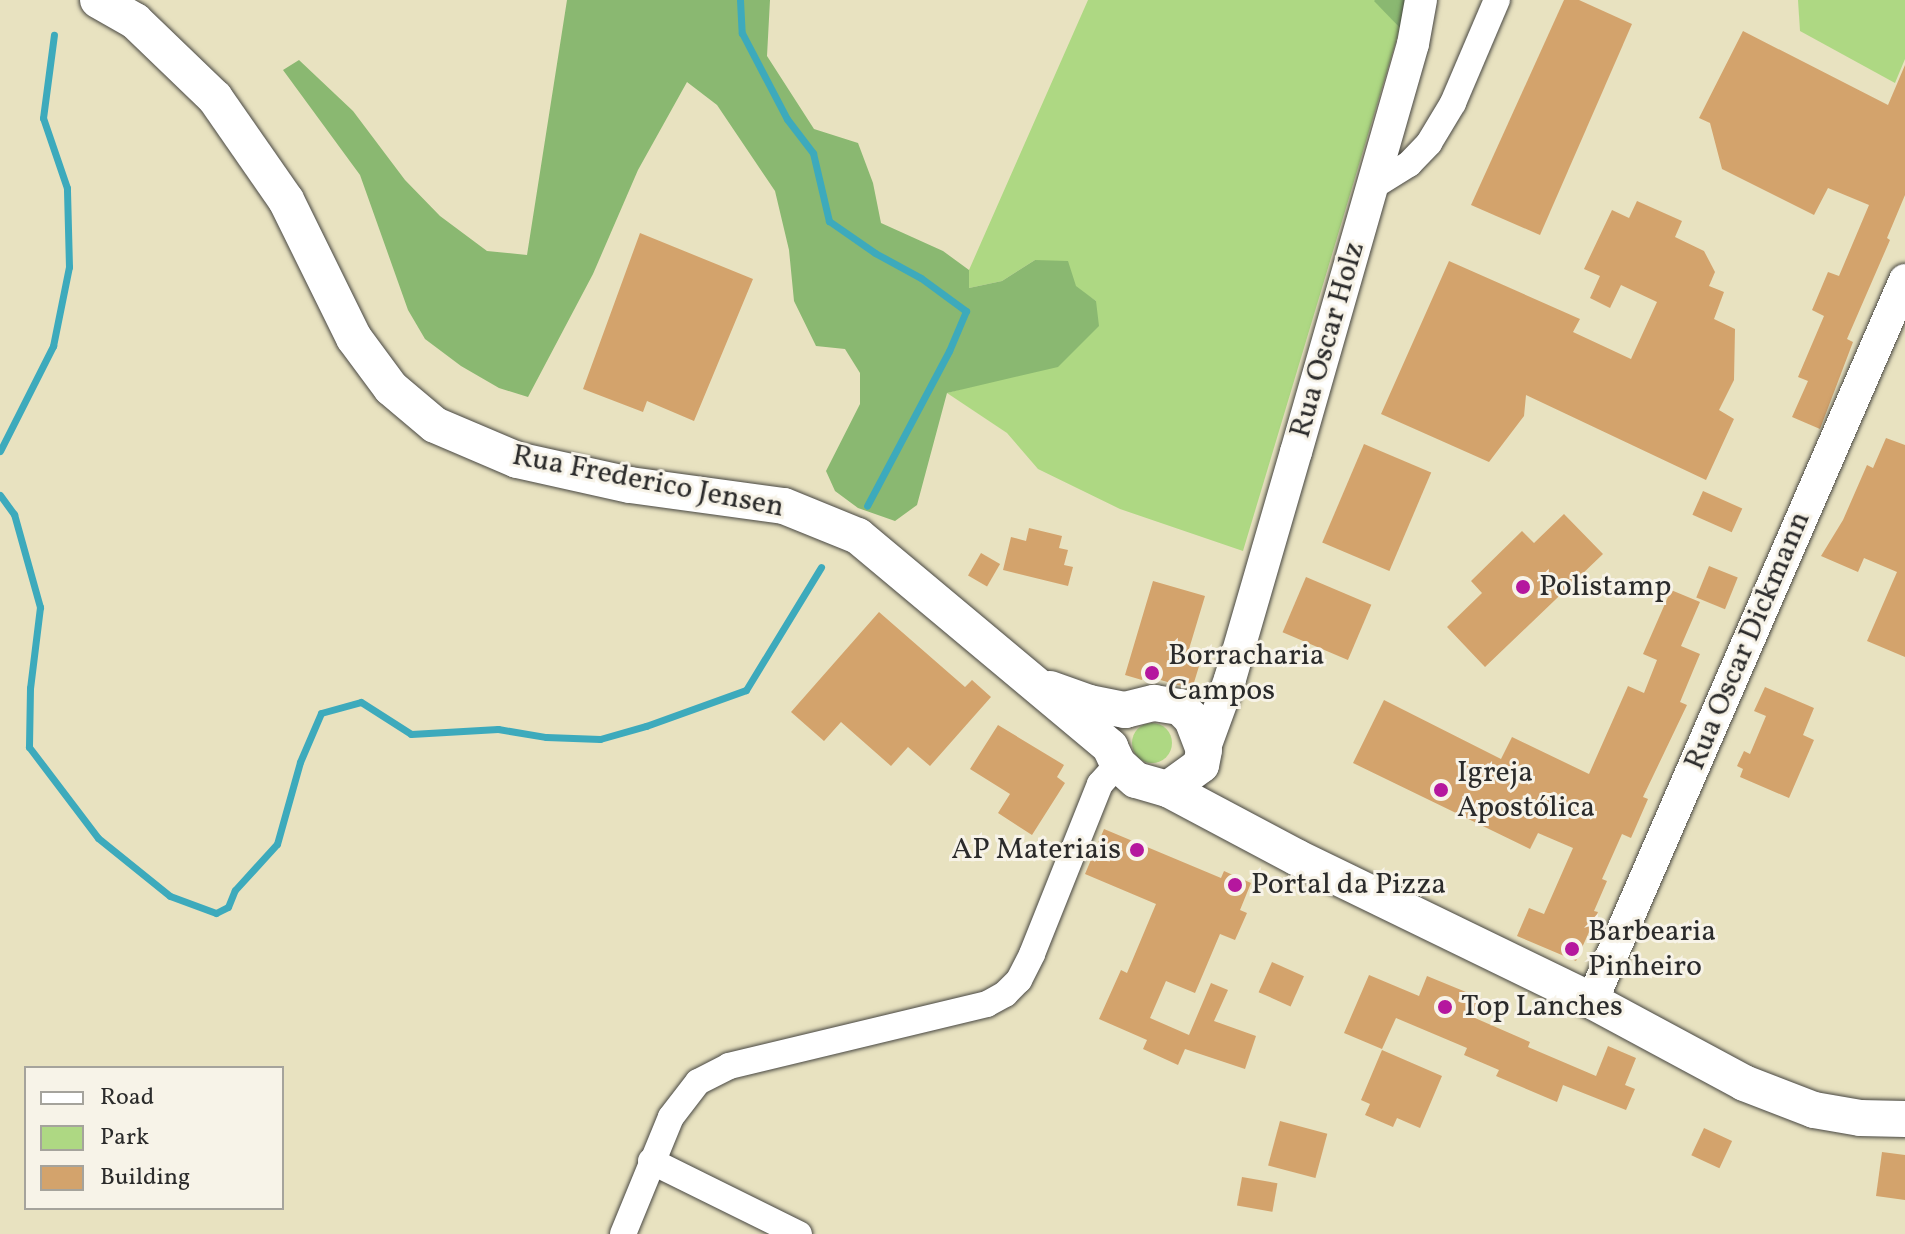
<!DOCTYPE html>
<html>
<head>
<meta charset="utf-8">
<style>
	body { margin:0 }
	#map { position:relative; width:1905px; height:1234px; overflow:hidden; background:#e8e2c0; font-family:Vollkorn,serif }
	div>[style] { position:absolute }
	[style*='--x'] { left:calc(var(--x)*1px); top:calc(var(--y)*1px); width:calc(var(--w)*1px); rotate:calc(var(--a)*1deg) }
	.green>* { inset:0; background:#aed883 }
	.round { border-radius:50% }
	.forest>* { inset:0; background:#8ab871 }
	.stream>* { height:7px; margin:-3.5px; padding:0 3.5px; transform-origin:3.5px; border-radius:3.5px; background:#3daabc }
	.building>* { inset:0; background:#d3a36c; transform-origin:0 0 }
	.roads { filter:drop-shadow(0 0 2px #474641) drop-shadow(0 0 2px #474641) }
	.minor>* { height:26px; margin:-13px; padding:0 13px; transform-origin:13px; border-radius:13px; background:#fff }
	.tertiary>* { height:32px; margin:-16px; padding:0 16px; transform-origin:16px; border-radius:16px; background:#fff }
	.secondary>* { height:36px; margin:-18px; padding:0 18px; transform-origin:18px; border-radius:18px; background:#fff }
	.dots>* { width:22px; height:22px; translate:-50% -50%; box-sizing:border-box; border:4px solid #f7f3e8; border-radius:50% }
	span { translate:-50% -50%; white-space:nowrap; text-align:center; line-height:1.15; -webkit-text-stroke:6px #f7f3e8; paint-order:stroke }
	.street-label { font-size:30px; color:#2b2b2b }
	.poi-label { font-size:30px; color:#2b2b2b }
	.left { translate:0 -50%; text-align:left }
	.right { translate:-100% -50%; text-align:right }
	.legend { position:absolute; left:24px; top:1066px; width:260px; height:144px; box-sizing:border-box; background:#f7f3e8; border:2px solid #a5a39c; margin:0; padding:10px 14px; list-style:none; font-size:24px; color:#2b2b2b }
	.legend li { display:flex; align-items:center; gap:16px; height:40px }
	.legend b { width:40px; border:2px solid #a5a39c }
</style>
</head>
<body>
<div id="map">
	<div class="green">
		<div style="clip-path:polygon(1088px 0,1375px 0,1400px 28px,1243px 551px,1120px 509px,1038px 469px,1007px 433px,947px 393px,983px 383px,1096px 301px,1035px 260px,1002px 281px,969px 288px,969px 270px)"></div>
		<div style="clip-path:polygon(1798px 0,1905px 0,1905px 59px,1895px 83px,1800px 31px)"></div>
		<div class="round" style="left:1132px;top:723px;width:40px;height:40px"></div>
	</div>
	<div class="forest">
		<div style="clip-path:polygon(567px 0,770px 0,767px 56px,814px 129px,858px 143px,873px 183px,881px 223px,943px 251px,969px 270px,969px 288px,1002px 281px,1035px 260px,1068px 261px,1076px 286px,1096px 301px,1099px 326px,1058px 367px,947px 393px,917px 505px,895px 521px,858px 508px,835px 491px,826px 471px,860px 404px,860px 373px,845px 349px,816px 346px,794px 301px,789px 250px,775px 191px,717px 105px,687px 82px,638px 170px,593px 274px,528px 397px,499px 388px,461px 366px,425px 339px,408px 310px,360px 175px,283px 70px,299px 60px,353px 111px,405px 180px,440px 216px,487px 251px,527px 255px)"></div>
		<div style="clip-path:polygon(1375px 0,1410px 0,1400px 28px,1374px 1px)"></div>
	</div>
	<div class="stream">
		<div style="--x:740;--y:0;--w:33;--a:87"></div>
		<div style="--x:742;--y:33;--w:97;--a:62.4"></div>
		<div style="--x:787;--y:119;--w:43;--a:52.6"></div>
		<div style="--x:813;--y:153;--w:70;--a:76.8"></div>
		<div style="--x:829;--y:221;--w:56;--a:34.8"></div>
		<div style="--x:875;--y:253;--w:52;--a:28.5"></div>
		<div style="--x:921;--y:278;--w:56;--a:36.3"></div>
		<div style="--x:966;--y:311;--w:43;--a:113"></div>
		<div style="--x:949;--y:351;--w:175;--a:117.9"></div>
		<div style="--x:0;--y:451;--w:118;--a:-63.2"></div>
		<div style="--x:53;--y:346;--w:81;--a:-78.6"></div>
		<div style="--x:69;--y:267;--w:79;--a:-91.5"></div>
		<div style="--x:67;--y:188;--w:74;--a:-108.9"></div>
		<div style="--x:43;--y:118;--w:84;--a:-82.5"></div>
		<div style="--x:0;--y:495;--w:24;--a:54"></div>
		<div style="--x:14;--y:514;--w:97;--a:74.4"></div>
		<div style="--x:40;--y:607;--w:82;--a:97"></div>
		<div style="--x:30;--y:688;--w:59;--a:91"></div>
		<div style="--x:29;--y:747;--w:114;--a:52.8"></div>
		<div style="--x:98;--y:838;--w:92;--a:38.9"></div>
		<div style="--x:170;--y:896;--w:49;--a:20.3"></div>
		<div style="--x:216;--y:913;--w:13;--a:-27"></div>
		<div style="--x:228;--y:907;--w:18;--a:-68"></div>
		<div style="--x:235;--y:890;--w:62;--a:-47.6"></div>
		<div style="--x:277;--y:844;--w:85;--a:-74.3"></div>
		<div style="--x:300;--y:762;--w:53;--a:-66.8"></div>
		<div style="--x:321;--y:713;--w:41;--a:-15.4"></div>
		<div style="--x:361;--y:702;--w:59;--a:32.6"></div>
		<div style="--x:411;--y:734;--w:87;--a:-3.3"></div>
		<div style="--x:498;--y:729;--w:49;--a:9.5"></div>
		<div style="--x:546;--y:737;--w:54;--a:2.1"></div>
		<div style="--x:600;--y:739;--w:48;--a:-15.8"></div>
		<div style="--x:646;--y:726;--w:106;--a:-19.8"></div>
		<div style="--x:746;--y:690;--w:144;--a:-58.6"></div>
	</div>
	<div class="building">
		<div style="clip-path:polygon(1564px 0,1579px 0,1632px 24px,1540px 235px,1471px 205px)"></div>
		<div style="clip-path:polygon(1743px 31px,1888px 105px,1905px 65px,1905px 195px,1887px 238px,1890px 240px,1847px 339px,1853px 342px,1820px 429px,1792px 417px,1808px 381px,1798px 377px,1824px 316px,1812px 310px,1828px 272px,1839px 276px,1869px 205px,1828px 188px,1814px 215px,1722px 169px,1710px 123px,1699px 118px)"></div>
		<div style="clip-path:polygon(1637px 201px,1682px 221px,1675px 237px,1704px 251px,1715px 272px,1709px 286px,1724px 292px,1714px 319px,1735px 329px,1734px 380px,1719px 410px,1734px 419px,1706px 480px,1526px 395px,1524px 416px,1489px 462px,1381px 414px,1449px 261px,1580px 319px,1573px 332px,1631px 359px,1657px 302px,1621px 285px,1610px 308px,1590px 298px,1600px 276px,1584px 269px,1612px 210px,1629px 218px)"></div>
		<div style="clip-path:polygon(640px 233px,753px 279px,694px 421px,647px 401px,643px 412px,583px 389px)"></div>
		<div style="clip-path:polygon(1886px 438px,1905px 445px,1905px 657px,1867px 641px,1897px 572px,1864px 558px,1858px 572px,1821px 556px,1843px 520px,1867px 465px,1873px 468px)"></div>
		<div style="left:1364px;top:444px;width:73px;height:107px;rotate:23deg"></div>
		<div style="left:1703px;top:491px;width:43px;height:26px;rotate:24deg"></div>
		<div style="clip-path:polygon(1564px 514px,1603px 554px,1485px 667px,1447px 627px,1482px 593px,1471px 581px,1522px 531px,1534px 543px)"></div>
		<div style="clip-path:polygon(1029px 528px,1062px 536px,1059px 548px,1068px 550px,1064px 565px,1073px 567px,1068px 586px,1003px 570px,1011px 537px,1026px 541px)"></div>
		<div style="left:981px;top:553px;width:22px;height:26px;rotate:30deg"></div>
		<div style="left:1709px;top:566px;width:31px;height:34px;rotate:22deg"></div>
		<div style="left:1306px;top:577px;width:71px;height:60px;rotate:23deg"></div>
		<div style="clip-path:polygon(1153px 581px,1205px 596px,1186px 659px,1200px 663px,1192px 689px,1143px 675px,1142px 680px,1125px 675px)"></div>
		<div style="clip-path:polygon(1671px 590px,1700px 602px,1681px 646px,1700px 654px,1680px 702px,1687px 705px,1643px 797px,1648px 799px,1631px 838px,1622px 834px,1602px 879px,1607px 881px,1594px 911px,1598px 912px,1576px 961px,1517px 936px,1529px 908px,1544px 914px,1573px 848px,1538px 833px,1530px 849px,1353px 763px,1384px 700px,1501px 759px,1512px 737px,1589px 774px,1628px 686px,1644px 693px,1657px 660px,1643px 654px)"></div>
		<div style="clip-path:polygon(879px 612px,965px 687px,972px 680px,991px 697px,930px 766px,908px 747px,891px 766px,841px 722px,824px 741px,791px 712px)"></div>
		<div style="clip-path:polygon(1765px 687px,1814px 708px,1803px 735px,1814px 740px,1789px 798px,1740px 777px,1743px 769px,1737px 766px,1744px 751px,1750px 754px,1766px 716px,1754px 711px)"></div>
		<div style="clip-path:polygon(998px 725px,1064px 765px,1057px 777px,1065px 783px,1032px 835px,998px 813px,1010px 794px,970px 769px)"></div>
		<div style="clip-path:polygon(1104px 829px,1221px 878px,1224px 871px,1251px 883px,1240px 910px,1247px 913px,1235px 940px,1220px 934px,1195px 993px,1166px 981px,1150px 1018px,1189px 1035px,1211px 983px,1228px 990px,1214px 1021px,1256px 1036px,1245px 1069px,1185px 1049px,1178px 1065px,1143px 1049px,1147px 1040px,1099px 1019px,1121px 970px,1127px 973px,1156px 904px,1085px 874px)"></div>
		<div style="left:1272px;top:962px;width:35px;height:33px;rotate:24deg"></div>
		<div style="clip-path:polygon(1369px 975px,1419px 996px,1427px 976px,1483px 999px,1475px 1018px,1530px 1042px,1528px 1047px,1596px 1076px,1608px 1046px,1636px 1058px,1625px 1085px,1635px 1089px,1626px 1110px,1563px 1085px,1557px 1102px,1496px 1076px,1499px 1070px,1464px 1055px,1467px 1048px,1396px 1018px,1382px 1049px,1344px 1033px)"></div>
		<div style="clip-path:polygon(1382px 1050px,1442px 1076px,1420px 1128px,1397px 1118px,1393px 1127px,1365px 1115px,1370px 1104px,1361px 1100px)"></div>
		<div style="left:1280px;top:1121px;width:49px;height:46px;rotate:15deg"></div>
		<div style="left:1704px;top:1128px;width:31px;height:30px;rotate:25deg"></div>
		<div style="clip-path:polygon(1882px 1152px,1905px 1155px,1905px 1200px,1876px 1196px)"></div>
		<div style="left:1242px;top:1177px;width:36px;height:29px;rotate:10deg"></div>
	</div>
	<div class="roads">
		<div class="minor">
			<div style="--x:1372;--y:187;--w:44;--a:-31.9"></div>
			<div style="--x:1409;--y:164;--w:29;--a:-46"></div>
			<div style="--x:1429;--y:143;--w:47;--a:-59"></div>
			<div style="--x:1453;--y:103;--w:112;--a:-66.9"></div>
			<div style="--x:651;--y:1161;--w:165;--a:26.3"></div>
			<div style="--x:623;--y:1234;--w:126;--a:-67.7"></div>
			<div style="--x:671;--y:1117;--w:44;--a:-52.4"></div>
			<div style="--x:698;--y:1082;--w:35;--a:-27"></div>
			<div style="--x:729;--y:1066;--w:265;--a:-13.5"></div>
			<div style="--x:987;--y:1004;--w:21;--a:-29"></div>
			<div style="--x:1005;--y:994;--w:20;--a:-45"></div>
			<div style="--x:1019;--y:980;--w:29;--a:-63"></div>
			<div style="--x:1032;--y:954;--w:183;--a:-68.2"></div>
			<div style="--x:1100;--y:784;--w:27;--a:-48"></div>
		</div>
		<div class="tertiary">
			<div style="--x:1204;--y:750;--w:76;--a:-69.9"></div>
			<div style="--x:1230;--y:679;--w:236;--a:-73.8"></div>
			<div style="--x:1296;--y:452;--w:424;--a:-74"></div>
			<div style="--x:1413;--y:44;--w:45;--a:-79.7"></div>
			<div style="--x:1592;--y:1001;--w:786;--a:-66.53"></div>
		</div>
		<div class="secondary">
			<div style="--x:98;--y:0;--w:43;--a:29.6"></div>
			<div style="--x:135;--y:21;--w:111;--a:43.9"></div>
			<div style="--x:215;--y:98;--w:124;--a:55.2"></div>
			<div style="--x:286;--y:200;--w:154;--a:63.8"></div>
			<div style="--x:354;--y:338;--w:62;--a:53.5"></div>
			<div style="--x:391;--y:388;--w:57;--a:40.1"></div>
			<div style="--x:435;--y:425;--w:89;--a:23.1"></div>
			<div style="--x:517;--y:460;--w:116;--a:12.5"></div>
			<div style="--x:630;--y:485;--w:155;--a:7.8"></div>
			<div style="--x:784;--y:506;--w:80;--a:22.1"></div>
			<div style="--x:858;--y:536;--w:329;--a:39.9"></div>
			<div style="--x:1110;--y:747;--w:19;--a:65"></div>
			<div style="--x:1118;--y:764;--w:24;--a:42"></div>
			<div style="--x:1136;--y:780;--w:33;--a:16"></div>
			<div style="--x:1168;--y:789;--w:147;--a:28"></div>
			<div style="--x:1298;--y:858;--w:327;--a:25.9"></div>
			<div style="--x:1592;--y:1001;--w:173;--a:28.3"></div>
			<div style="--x:1744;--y:1083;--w:75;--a:21.1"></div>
			<div style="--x:1814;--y:1110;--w:47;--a:9.9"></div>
			<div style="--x:1860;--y:1118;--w:45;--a:1.3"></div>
			<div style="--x:1050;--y:689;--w:41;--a:19.7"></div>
			<div style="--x:1089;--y:703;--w:37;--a:11"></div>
			<div style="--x:1125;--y:710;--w:30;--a:-14"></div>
			<div style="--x:1154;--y:703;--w:26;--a:9"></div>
			<div style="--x:1180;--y:707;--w:17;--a:45"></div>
			<div style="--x:1192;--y:719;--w:33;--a:69"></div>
			<div style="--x:1204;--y:750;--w:15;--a:101"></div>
			<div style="--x:1201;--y:765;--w:41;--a:144"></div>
		</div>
	</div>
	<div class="dots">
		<div style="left:1523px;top:587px;background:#b5179e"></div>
		<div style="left:1152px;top:673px;background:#b5179e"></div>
		<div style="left:1441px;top:790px;background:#b5179e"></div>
		<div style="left:1137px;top:850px;background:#b5179e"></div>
		<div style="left:1235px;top:885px;background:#b5179e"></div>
		<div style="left:1572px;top:949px;background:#b5179e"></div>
		<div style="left:1445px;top:1007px;background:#b5179e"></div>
	</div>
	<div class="street-label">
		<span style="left:1328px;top:340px;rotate:-74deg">Rua Oscar Holz</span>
		<span style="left:648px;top:482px;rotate:11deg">Rua Frederico Jensen</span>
		<span style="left:1748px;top:641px;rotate:-67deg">Rua Oscar Dickmann</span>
	</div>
	<div class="poi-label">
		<span class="left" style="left:1539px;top:587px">Polistamp</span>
		<span class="left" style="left:1168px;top:673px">Borracharia<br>Campos</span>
		<span class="left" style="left:1457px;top:790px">Igreja<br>Apostólica</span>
		<span class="right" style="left:1121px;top:850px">AP Materiais</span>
		<span class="left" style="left:1251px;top:885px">Portal da Pizza</span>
		<span class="left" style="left:1588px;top:949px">Barbearia<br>Pinheiro</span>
		<span class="left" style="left:1461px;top:1007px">Top Lanches</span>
	</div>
	<ul class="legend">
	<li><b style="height:10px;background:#fff"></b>Road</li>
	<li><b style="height:22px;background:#aed883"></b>Park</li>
	<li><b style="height:22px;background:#d3a36c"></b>Building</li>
	</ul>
</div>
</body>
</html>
